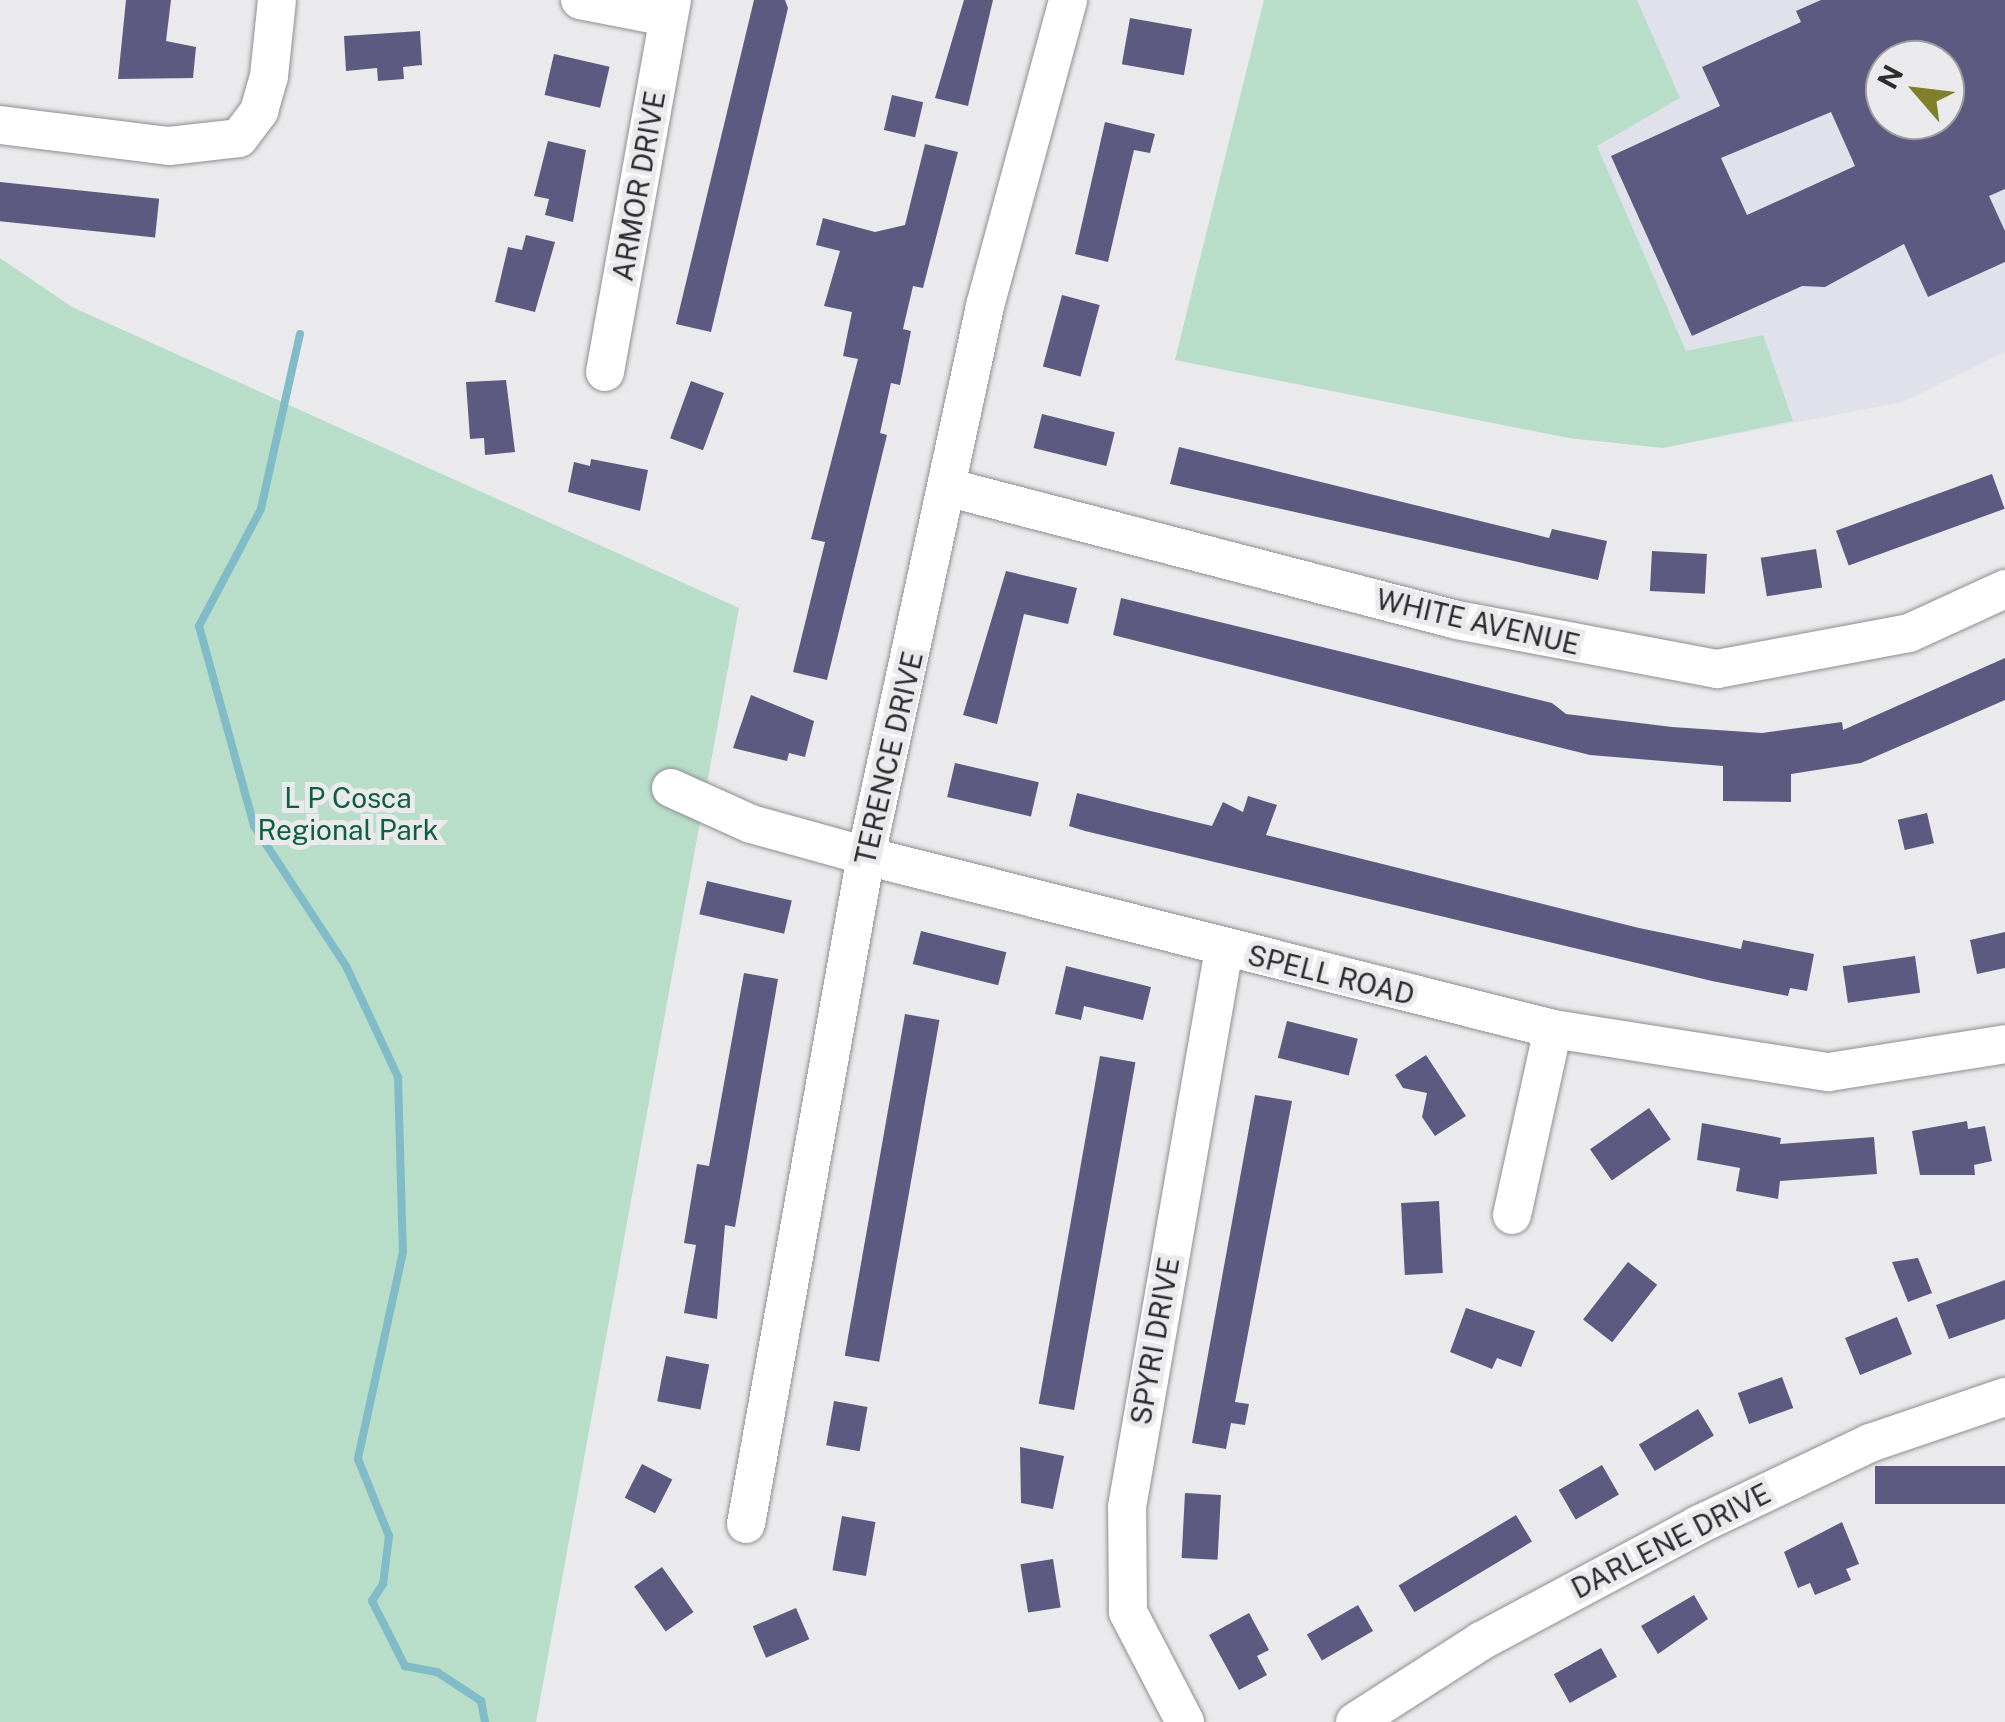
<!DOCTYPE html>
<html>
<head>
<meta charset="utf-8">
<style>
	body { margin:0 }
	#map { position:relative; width:2005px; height:1722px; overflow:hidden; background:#eaeaec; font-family:"Public Sans",sans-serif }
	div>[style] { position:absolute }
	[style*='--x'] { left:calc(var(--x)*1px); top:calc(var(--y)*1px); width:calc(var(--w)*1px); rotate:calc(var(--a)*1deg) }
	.built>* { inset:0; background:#e1e1eb }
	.green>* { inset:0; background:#b8ddc9 }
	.stream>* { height:8px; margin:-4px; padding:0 4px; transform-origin:4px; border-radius:4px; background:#80bbc7 }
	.building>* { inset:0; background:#5d5a81; transform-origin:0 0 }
	.roads { filter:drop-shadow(0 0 2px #8f8f91) drop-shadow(0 0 2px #8f8f91) }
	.minor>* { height:38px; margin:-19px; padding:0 19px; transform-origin:19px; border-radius:19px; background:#fff }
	span { translate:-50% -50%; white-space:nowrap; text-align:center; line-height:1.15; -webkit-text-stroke:10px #eaeaec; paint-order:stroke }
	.street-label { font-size:28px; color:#2c2c2d }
	.park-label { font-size:28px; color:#0a6040 }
	.north { position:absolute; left:1865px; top:40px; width:100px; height:100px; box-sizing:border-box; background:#eaeaec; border:2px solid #9e9ea0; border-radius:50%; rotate:298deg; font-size:28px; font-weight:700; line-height:40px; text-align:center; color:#2c2c2d }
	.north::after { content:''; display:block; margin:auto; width:35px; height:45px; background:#7f8029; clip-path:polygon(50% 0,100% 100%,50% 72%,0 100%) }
</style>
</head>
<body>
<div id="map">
	<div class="built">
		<div style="clip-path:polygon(evenodd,1264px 0,2005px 0,2005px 352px,1903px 402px,1663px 448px,1569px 438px,1175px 360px,1264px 0,1885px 60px,1945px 60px,1945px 120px,1885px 120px,1885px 60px)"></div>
	</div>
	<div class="green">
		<div style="clip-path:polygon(1264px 0,1637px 0,1680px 98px,1597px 146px,1686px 351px,1763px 335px,1793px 421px,1663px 448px,1569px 438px,1175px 360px)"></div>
		<div style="clip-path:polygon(0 258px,72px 307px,739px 608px,536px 1722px,0 1722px)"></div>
	</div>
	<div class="stream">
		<div style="--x:300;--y:334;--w:179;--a:102.6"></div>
		<div style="--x:261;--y:509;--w:132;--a:117.9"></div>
		<div style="--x:199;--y:626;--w:207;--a:74.6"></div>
		<div style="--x:254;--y:826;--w:168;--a:56.7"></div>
		<div style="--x:346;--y:966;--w:123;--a:64.9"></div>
		<div style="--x:398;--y:1077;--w:175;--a:88.4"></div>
		<div style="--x:403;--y:1252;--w:212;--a:102.3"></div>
		<div style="--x:358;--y:1459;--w:83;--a:68.1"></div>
		<div style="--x:389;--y:1536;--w:48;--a:97.1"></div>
		<div style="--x:383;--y:1584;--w:20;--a:123"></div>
		<div style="--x:372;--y:1601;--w:73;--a:63.1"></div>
		<div style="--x:405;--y:1666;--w:33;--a:11"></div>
		<div style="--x:437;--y:1672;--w:53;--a:33.4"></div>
		<div style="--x:481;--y:1701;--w:21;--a:79"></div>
	</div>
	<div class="building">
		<div style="clip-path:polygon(126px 0,171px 0,166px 41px,196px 47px,193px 78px,118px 79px)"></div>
		<div style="clip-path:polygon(754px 0,785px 0,788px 8px,711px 332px,676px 324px)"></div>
		<div style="clip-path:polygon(964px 0,993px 0,968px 106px,935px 98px)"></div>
		<div style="clip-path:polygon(evenodd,1821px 0,2005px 0,2005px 189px,1989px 196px,2005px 231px,2005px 262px,1928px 297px,1904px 244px,1825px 287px,1802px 286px,1692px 336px,1611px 156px,1720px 106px,1702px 67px,1801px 22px,1796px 11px,1821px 0,1885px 60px,1945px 60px,1945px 120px,1885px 120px,1885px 60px,1821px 0,1831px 112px,1855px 166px,1747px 215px,1721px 158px,1831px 112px)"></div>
		<div style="left:1130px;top:18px;width:63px;height:47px;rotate:10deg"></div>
		<div style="clip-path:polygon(420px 31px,422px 65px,403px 67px,404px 79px,378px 81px,377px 68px,346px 71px,344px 36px)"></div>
		<div style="left:554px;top:54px;width:57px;height:42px;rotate:13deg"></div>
		<div style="left:892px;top:95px;width:32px;height:36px;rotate:13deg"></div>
		<div style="clip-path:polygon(1105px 122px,1155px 134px,1150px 153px,1134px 150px,1108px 262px,1075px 254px)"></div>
		<div style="clip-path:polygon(548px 141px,586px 150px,573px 222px,545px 215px,549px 199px,534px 196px)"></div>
		<div style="clip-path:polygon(925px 144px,958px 152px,923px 288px,913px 286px,903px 329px,911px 331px,900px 385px,891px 383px,880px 433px,887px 435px,827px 680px,793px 672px,825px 542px,811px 539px,858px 359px,843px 356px,852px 312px,824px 306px,840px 251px,816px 245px,823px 218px,875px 232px,905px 225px)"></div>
		<div style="left:0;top:182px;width:160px;height:39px;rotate:6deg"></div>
		<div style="clip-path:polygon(526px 235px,555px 242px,535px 312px,495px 302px,508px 247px,522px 250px)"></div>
		<div style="left:1062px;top:295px;width:39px;height:74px;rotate:15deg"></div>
		<div style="clip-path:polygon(506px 380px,515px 452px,485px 455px,484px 438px,470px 439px,466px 382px)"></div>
		<div style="left:691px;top:381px;width:35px;height:61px;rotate:20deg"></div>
		<div style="left:1042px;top:414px;width:75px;height:35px;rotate:14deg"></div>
		<div style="clip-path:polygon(1179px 447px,1549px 538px,1552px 529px,1607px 541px,1598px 580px,1170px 484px)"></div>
		<div style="clip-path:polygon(591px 459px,648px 470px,640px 511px,568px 492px,574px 462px,590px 466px)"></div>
		<div style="left:1992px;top:474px;width:37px;height:166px;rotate:70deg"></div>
		<div style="left:1816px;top:549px;width:39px;height:56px;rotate:81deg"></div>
		<div style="left:1652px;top:551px;width:55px;height:40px;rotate:3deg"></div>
		<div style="clip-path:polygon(1006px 571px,1077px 588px,1068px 624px,1024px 614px,997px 724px,963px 715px)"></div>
		<div style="clip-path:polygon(1121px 598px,1552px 703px,1566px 714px,1672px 727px,1762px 733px,1842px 722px,1843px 730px,2005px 658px,2005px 700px,1861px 763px,1791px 774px,1791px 802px,1723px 801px,1723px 766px,1590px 755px,1113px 635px)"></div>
		<div style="clip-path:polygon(751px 695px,814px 721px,805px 757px,789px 753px,787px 761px,733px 748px)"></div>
		<div style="left:955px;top:763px;width:86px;height:35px;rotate:13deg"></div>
		<div style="clip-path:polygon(1077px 793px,1212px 826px,1223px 802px,1243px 812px,1248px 796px,1277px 805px,1266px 835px,1639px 928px,1741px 949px,1743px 940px,1814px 954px,1807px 991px,1790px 988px,1788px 996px,1712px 981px,1085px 831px,1069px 826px)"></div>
		<div style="left:1927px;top:813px;width:31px;height:30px;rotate:77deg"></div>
		<div style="left:707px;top:881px;width:87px;height:34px;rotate:13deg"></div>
		<div style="left:921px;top:931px;width:88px;height:34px;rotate:14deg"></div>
		<div style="clip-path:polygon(2005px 932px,2005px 968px,1977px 974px,1970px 940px)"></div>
		<div style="left:1915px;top:956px;width:37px;height:73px;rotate:82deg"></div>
		<div style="clip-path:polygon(1066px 966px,1151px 987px,1143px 1020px,1084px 1006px,1081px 1020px,1055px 1014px)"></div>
		<div style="clip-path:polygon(744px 973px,778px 979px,735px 1227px,725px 1225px,717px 1319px,684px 1313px,696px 1245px,684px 1243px,697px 1164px,709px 1166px)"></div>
		<div style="left:905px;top:1014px;width:35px;height:347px;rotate:10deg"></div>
		<div style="left:1287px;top:1021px;width:73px;height:38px;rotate:14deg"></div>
		<div style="clip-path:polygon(1426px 1055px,1466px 1116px,1435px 1136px,1422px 1117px,1427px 1093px,1403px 1088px,1395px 1075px)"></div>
		<div style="left:1100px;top:1056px;width:36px;height:353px;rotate:10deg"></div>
		<div style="clip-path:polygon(1255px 1095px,1292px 1101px,1235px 1402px,1249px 1404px,1245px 1425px,1231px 1423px,1226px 1449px,1192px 1443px)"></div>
		<div style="left:1649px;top:1108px;width:38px;height:72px;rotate:55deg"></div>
		<div style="clip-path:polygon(1967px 1121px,1968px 1129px,1985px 1126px,1992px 1161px,1974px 1165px,1975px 1175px,1920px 1175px,1912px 1131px)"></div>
		<div style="clip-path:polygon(1702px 1123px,1781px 1138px,1780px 1144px,1874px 1137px,1877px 1174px,1780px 1181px,1778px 1199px,1736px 1191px,1740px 1168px,1697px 1160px)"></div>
		<div style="left:1439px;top:1201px;width:72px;height:38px;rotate:87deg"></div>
		<div style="clip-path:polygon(1918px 1258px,1932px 1293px,1908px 1302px,1892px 1262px)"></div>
		<div style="left:1628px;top:1262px;width:37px;height:73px;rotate:38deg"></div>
		<div style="clip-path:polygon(2005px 1280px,2005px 1319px,1949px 1339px,1936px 1305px)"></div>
		<div style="clip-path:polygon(1466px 1308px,1535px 1331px,1521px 1367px,1497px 1358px,1492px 1369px,1450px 1352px)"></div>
		<div style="left:1897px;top:1317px;width:40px;height:56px;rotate:68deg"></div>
		<div style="left:666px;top:1356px;width:44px;height:46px;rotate:11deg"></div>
		<div style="left:1782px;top:1377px;width:33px;height:47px;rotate:70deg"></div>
		<div style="left:834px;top:1401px;width:34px;height:45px;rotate:10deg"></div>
		<div style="left:1698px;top:1409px;width:31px;height:69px;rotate:59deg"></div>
		<div style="clip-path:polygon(1020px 1447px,1064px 1456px,1053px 1509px,1021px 1503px)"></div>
		<div style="left:642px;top:1464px;width:34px;height:38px;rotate:27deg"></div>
		<div style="left:1602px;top:1465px;width:34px;height:50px;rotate:60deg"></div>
		<div style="left:2005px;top:1466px;width:38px;height:130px;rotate:90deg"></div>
		<div style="left:1185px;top:1493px;width:36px;height:65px;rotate:3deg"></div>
		<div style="left:1516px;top:1515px;width:31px;height:137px;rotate:59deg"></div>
		<div style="left:842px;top:1516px;width:34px;height:55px;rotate:10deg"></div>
		<div style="clip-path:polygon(1842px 1522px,1859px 1564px,1846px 1569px,1851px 1580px,1815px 1595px,1810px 1583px,1798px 1588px,1784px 1552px)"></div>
		<div style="left:1053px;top:1559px;width:49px;height:33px;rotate:81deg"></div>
		<div style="left:662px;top:1567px;width:55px;height:34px;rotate:55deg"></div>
		<div style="clip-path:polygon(1694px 1595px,1708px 1619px,1658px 1654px,1641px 1626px)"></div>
		<div style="left:1358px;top:1605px;width:30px;height:59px;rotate:60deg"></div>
		<div style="left:796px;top:1608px;width:34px;height:47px;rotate:67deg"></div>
		<div style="clip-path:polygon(1249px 1613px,1269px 1650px,1257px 1656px,1267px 1675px,1239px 1690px,1209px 1635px)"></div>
		<div style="left:1601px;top:1648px;width:33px;height:54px;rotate:61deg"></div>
	</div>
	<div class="roads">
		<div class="minor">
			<div style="--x:580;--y:0;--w:89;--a:11.1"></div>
			<div style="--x:0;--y:125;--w:170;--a:7.1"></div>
			<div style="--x:169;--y:146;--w:70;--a:-6.5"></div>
			<div style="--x:239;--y:138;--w:34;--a:-53"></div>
			<div style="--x:259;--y:111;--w:36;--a:-74"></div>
			<div style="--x:269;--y:76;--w:76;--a:-84"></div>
			<div style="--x:605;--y:372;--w:378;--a:-79.8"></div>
			<div style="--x:950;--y:488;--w:524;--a:14.59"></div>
			<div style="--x:1457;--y:620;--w:265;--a:10.7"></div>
			<div style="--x:1717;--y:669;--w:195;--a:-10.6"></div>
			<div style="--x:1909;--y:633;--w:106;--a:-24.6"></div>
			<div style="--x:671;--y:788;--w:88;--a:24.2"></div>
			<div style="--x:751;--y:824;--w:119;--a:15.5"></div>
			<div style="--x:866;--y:856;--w:708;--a:14.13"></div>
			<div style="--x:1553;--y:1029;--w:279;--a:8.9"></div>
			<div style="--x:1829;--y:1072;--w:178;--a:-9"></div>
			<div style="--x:1512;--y:1215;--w:190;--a:-77.6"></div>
			<div style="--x:746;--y:1524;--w:679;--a:-79.82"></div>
			<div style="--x:866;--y:856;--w:563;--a:-77.79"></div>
			<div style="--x:985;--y:306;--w:317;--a:-74.8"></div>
			<div style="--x:1185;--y:1722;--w:124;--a:-117.4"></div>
			<div style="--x:1128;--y:1612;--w:105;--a:-90.5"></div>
			<div style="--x:1127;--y:1507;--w:566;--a:-80.14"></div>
			<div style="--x:1355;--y:1722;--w:150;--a:-32.7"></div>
			<div style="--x:1481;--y:1641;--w:246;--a:-28.1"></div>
			<div style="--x:1698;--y:1525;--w:191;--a:-25.5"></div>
			<div style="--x:1870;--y:1443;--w:143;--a:-18.8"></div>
		</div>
	</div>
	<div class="street-label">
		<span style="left:639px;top:186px;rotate:-80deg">ARMOR DRIVE</span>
		<span style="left:1478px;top:622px;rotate:13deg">WHITE AVENUE</span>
		<span style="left:889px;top:758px;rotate:-77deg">TERENCE DRIVE</span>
		<span style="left:1331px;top:975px;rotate:14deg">SPELL ROAD</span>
		<span style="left:1155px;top:1341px;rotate:-80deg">SPYRI DRIVE</span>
		<span style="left:1671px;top:1541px;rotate:-27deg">DARLENE DRIVE</span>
	</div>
	<div class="park-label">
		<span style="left:348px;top:814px">L P Cosca<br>Regional Park</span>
	</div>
	<div class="north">N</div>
</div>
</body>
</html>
